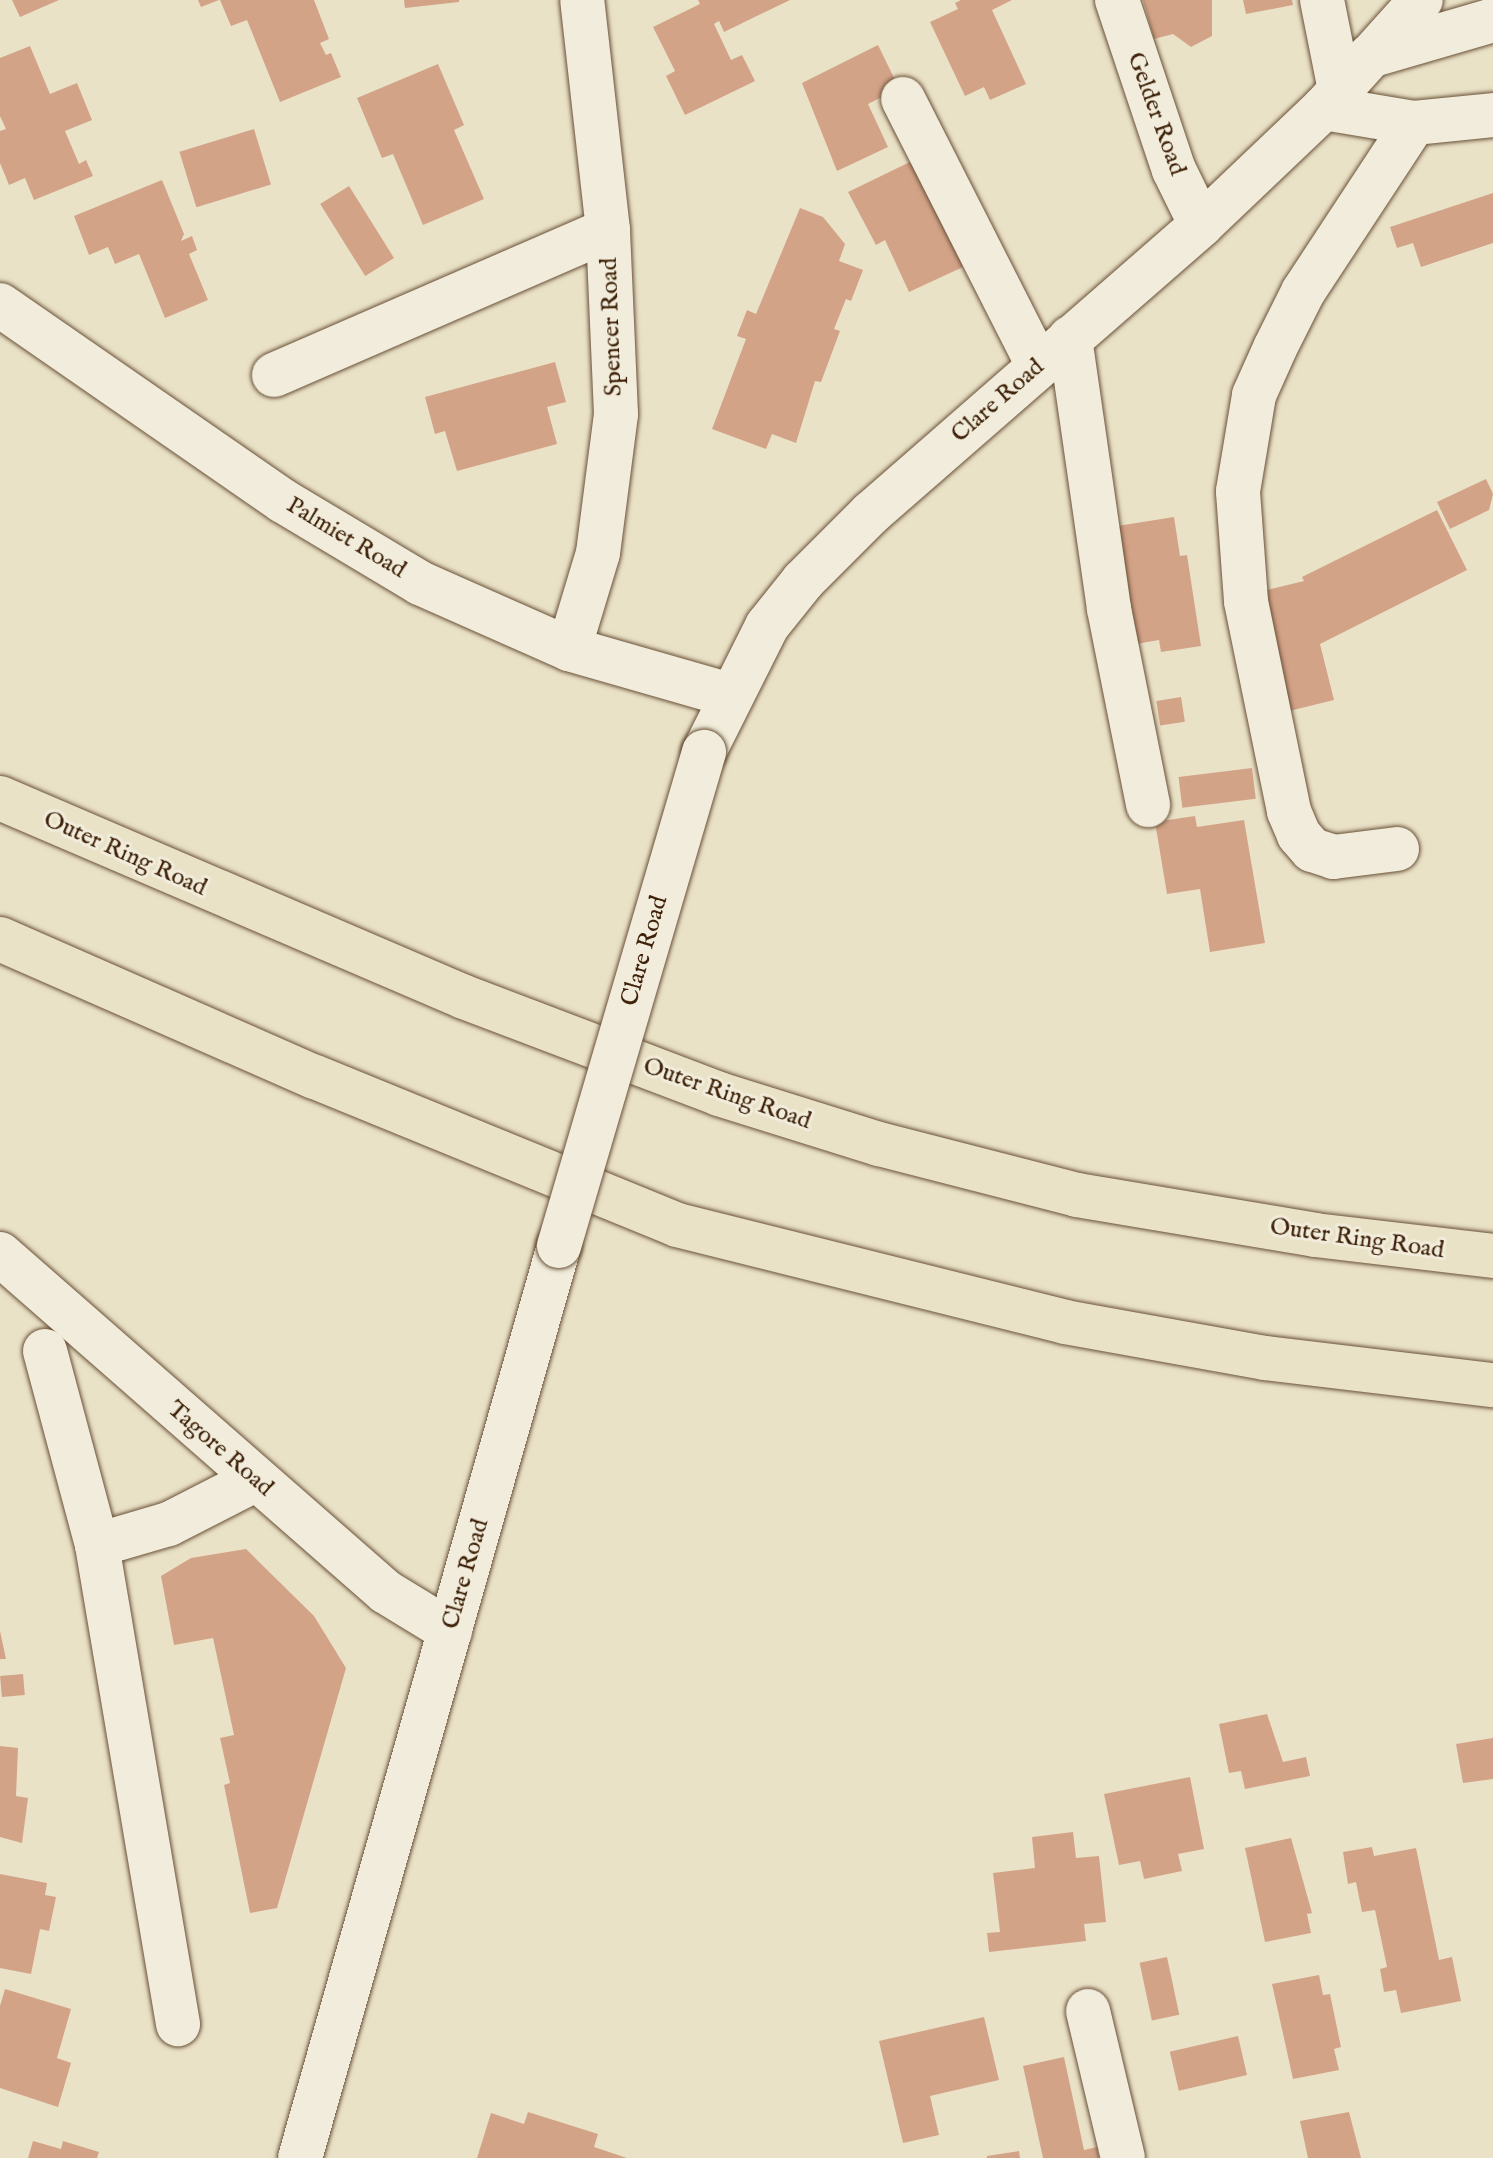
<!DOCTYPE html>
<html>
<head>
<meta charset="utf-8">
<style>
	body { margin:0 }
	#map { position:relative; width:1493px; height:2158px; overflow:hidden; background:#eae2c7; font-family:"IM FELL English",serif }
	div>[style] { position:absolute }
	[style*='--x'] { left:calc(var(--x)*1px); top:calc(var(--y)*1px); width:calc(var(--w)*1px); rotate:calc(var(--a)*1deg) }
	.building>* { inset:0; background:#d3a388; transform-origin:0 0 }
	.roads { filter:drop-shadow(0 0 2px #695138) drop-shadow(0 0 2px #695138) }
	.minor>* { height:44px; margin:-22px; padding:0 22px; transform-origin:22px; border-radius:22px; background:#f1ecdb }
	.highway>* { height:44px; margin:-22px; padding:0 22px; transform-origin:22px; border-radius:22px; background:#eae2c7 }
	.bridges { filter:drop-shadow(0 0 2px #695138) drop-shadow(0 0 2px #695138) }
	.minor-bridge>* { height:44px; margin:-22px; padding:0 22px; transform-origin:22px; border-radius:22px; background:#f1ecdb }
	span { translate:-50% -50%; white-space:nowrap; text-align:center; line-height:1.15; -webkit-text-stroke:6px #f1ecdb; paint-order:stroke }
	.street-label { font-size:24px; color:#3e2108 }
</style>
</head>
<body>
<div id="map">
	<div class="building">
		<div style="clip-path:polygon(12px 0,59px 0,20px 17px)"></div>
		<div style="clip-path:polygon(198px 0,219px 0,201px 7px)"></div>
		<div style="clip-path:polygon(220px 0,314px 0,329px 39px,320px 43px,326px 55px,331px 53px,341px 77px,280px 102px,247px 20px,231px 26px)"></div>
		<div style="clip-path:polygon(404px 0,459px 0,459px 2px,405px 8px)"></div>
		<div style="clip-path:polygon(698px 0,790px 0,724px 32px,719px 21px,714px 24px,731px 60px,742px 55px,755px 81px,685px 115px,666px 76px,675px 71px,653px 27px,700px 4px)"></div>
		<div style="clip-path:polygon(961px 0,1012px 0,992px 10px,1026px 84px,990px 100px,984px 87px,965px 96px,930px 22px,958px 9px,955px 3px)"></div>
		<div style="clip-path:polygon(1143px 0,1212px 0,1212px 36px,1191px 47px,1173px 34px,1154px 39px)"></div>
		<div style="clip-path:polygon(1243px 0,1292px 0,1293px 5px,1246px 14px)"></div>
		<div style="clip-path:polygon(878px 45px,899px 88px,868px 104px,888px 147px,837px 171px,802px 83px)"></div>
		<div style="clip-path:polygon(30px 46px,50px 94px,77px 83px,92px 120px,65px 131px,79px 164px,86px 160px,93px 176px,34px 200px,25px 178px,9px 185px,0 163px,0 131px,6px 129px,0 116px,0 58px)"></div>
		<div style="clip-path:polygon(438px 64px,464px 125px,454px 130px,484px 199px,423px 225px,393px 154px,382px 158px,357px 98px)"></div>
		<div style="left:254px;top:129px;width:58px;height:78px;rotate:73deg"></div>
		<div style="clip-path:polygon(912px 161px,934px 209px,940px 207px,963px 267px,909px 292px,885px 240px,876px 245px,848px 192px)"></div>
		<div style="clip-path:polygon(162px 180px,184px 234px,181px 241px,192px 236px,197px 250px,189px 254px,208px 300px,165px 318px,139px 254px,115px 264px,108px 247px,89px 255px,74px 216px)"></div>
		<div style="left:349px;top:186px;width:85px;height:34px;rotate:58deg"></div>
		<div style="clip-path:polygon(1493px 193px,1493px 243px,1421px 267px,1413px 243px,1397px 248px,1390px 227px)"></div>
		<div style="clip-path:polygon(800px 208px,823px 217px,845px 244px,839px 261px,863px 270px,851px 301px,846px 299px,834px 329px,840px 331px,821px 382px,815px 381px,796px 443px,772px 434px,766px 449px,712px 429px,746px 339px,737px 336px,747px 310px,756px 314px)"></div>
		<div style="clip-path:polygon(555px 362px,566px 402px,547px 407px,557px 444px,457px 471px,445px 431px,435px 434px,425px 397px)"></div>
		<div style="clip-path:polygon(1486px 479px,1493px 494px,1489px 510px,1450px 529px,1437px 502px)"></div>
		<div style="clip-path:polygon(1437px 510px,1467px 570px,1320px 644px,1334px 700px,1289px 711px,1259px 592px,1304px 581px,1302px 577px)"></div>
		<div style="clip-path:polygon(1174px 517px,1180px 556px,1187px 555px,1201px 646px,1161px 652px,1159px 640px,1130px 645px,1105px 528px)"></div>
		<div style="left:1181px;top:697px;width:25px;height:25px;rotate:81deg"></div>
		<div style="left:1252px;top:768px;width:31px;height:74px;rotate:83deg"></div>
		<div style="clip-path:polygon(1195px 816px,1197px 827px,1244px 820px,1265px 943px,1210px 952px,1200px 889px,1167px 894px,1155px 822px)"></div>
		<div style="clip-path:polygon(246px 1549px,314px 1616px,346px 1668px,277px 1908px,250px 1913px,224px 1785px,230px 1783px,220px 1738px,234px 1735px,213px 1638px,174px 1645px,161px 1576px,191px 1558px)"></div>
		<div style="clip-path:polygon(0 1631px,6px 1659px,0 1659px)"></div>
		<div style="left:23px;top:1674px;width:21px;height:23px;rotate:85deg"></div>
		<div style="clip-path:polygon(1267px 1714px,1283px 1762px,1306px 1757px,1310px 1776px,1245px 1789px,1241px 1771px,1229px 1773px,1219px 1724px)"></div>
		<div style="clip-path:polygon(1493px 1738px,1493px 1779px,1463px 1783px,1456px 1744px)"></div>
		<div style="clip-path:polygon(0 1746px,18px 1748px,16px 1796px,28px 1798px,22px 1843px,0 1837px)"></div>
		<div style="clip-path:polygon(1190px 1777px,1204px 1849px,1178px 1854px,1182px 1871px,1144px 1879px,1140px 1861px,1119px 1865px,1104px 1794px)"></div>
		<div style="clip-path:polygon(1073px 1832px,1076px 1858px,1099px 1856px,1106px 1922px,1084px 1924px,1086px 1941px,989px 1952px,987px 1933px,1000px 1932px,993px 1873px,1035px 1868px,1032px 1837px)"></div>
		<div style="clip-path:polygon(1291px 1838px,1312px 1913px,1307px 1914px,1311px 1933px,1265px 1942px,1245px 1848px)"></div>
		<div style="clip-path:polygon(1372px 1847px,1374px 1856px,1416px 1848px,1439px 1960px,1452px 1957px,1461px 2001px,1401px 2013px,1396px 1990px,1384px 1992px,1380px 1969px,1387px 1967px,1375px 1910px,1362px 1912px,1356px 1882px,1348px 1884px,1343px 1852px)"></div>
		<div style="clip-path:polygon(0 1874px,47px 1883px,45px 1895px,56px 1897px,49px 1931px,40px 1929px,31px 1974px,0 1968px)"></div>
		<div style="left:1167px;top:1957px;width:59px;height:28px;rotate:78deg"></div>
		<div style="clip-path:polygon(1319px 1975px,1323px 1995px,1330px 1994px,1341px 2047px,1334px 2049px,1339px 2070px,1293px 2079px,1272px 1984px)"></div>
		<div style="clip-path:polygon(5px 1989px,71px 2009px,57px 2058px,71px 2063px,58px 2107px,0 2088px,0 2006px)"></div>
		<div style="clip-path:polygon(984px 2017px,999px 2080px,930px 2096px,939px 2135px,903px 2143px,879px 2041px)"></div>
		<div style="left:1238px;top:2036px;width:40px;height:70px;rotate:77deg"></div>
		<div style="clip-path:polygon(1064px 2057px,1084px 2150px,1097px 2147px,1099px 2158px,1043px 2158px,1023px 2066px)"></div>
		<div style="clip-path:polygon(528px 2112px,598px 2134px,594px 2147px,627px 2158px,477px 2158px,491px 2113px,524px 2124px)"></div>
		<div style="clip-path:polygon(1349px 2112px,1361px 2158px,1308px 2158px,1300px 2121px)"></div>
		<div style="clip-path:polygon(33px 2141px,61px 2149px,63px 2141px,99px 2152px,97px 2158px,28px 2158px)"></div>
		<div style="clip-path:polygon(1019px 2151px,1020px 2158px,987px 2158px,987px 2156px)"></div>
	</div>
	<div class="roads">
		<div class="minor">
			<div style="--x:1117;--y:0;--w:179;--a:71.5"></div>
			<div style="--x:1174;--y:170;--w:61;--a:63.9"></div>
			<div style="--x:1322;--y:0;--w:92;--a:78.7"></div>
			<div style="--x:1370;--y:56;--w:128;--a:-16.3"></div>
			<div style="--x:903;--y:99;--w:298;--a:63.1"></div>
			<div style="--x:1324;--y:108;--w:91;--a:9.5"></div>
			<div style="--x:1414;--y:123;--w:79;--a:-5.8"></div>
			<div style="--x:0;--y:305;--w:344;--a:34.7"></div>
			<div style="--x:283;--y:501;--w:160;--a:30.9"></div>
			<div style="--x:420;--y:583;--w:163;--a:23.9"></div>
			<div style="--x:569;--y:649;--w:166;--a:16"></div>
			<div style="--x:1070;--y:338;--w:274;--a:81.8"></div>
			<div style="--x:1109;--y:609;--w:200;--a:78.7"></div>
			<div style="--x:274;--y:375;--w:364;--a:-23.5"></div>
			<div style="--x:569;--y:649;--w:100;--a:-73.2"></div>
			<div style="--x:598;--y:553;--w:140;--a:-82.6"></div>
			<div style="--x:616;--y:414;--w:184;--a:-92.5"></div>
			<div style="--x:608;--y:230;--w:231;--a:-96.4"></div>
			<div style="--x:704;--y:752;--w:141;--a:-63.4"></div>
			<div style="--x:767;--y:626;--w:58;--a:-51.3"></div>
			<div style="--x:803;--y:581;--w:96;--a:-45"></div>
			<div style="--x:871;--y:513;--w:438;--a:-41.1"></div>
			<div style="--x:1201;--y:225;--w:170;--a:-43.6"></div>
			<div style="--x:1324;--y:108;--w:145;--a:-48.1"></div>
			<div style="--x:1397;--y:849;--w:64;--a:172.8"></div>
			<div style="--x:1334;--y:857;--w:23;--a:-162"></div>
			<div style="--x:1312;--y:850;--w:20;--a:-131"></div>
			<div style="--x:1299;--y:835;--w:26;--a:-113"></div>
			<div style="--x:1289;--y:811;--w:214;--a:-101.6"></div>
			<div style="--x:1246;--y:601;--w:110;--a:-94.2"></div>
			<div style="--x:1238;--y:491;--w:97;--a:-80.5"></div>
			<div style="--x:1254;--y:395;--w:51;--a:-65.9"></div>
			<div style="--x:1275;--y:348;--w:63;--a:-63.4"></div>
			<div style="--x:1303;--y:292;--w:202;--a:-56.7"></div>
			<div style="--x:0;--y:1254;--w:513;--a:41.21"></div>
			<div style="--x:386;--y:1592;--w:75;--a:31.4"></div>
			<div style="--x:45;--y:1351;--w:201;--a:75"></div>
			<div style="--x:97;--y:1545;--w:486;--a:80.4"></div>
			<div style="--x:97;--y:1545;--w:75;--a:-16.3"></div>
			<div style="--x:169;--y:1524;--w:97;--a:-27.1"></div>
			<div style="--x:1088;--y:2011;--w:151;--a:76.6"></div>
			<div style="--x:300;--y:2158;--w:948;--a:-74.15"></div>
		</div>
		<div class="highway">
			<div style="--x:0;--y:798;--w:505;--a:23.21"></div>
			<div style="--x:464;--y:997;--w:273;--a:20.8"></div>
			<div style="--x:719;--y:1094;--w:168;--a:17.4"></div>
			<div style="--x:879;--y:1144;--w:204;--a:14.4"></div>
			<div style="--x:1077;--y:1195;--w:241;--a:9.5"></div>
			<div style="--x:1315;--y:1235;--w:179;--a:6.7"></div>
			<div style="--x:0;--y:939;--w:344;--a:23.7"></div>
			<div style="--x:315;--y:1077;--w:391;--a:22.2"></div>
			<div style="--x:677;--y:1225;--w:400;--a:14"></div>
			<div style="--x:1065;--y:1322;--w:203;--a:10.2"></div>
			<div style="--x:1265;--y:1358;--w:230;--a:6.8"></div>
		</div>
	</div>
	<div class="bridges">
		<div class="minor-bridge">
			<div style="--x:559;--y:1246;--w:515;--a:-73.64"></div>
		</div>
	</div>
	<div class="street-label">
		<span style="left:1156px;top:114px;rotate:70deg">Gelder Road</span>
		<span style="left:612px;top:327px;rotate:-92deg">Spencer Road</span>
		<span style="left:998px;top:401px;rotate:-41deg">Clare Road</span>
		<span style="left:346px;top:538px;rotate:31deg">Palmiet Road</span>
		<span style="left:125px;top:854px;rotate:24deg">Outer Ring Road</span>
		<span style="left:645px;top:951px;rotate:-74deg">Clare Road</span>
		<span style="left:727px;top:1094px;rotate:19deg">Outer Ring Road</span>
		<span style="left:1357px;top:1239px;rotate:8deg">Outer Ring Road</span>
		<span style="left:220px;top:1449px;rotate:41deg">Tagore Road</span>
		<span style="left:466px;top:1574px;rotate:-74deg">Clare Road</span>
	</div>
</div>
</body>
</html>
